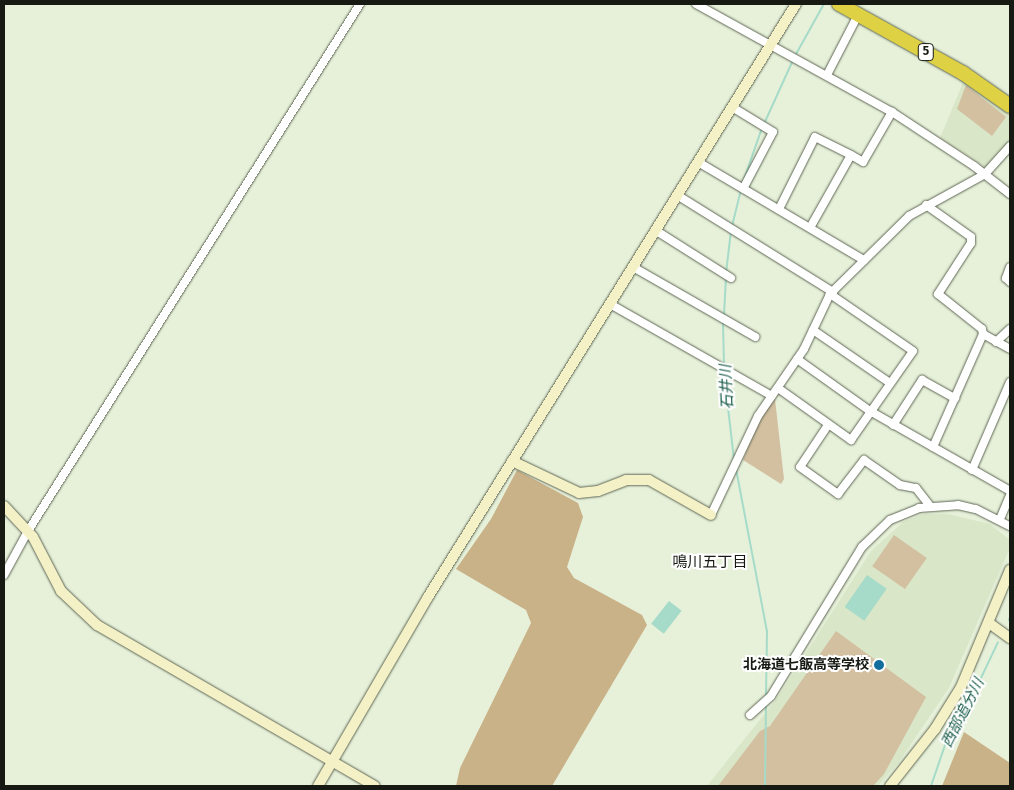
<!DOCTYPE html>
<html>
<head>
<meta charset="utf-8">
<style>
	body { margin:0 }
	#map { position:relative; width:1014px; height:790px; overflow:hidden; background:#e7f1da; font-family:"Fira Sans","Noto Sans JP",sans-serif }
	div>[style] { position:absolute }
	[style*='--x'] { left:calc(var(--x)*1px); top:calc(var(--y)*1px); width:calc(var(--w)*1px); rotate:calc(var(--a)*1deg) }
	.built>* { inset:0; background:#dae6c8 }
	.green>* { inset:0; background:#d2c0a1; transform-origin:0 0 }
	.forest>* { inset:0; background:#c9b188 }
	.water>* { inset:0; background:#a5dbc8; transform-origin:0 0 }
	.stream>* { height:2px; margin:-1px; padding:0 1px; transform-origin:1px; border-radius:1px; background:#a5dbc8 }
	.roads { filter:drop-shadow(0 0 1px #5e6653) drop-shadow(0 0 1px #5e6653) }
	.street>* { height:8px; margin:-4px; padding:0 4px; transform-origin:4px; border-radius:4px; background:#fff }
	.secondary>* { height:10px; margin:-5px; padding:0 5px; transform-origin:5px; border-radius:5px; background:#f5f1c7 }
	.highway>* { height:14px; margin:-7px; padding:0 7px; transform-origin:7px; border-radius:7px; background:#dfd144 }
	.dots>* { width:14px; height:14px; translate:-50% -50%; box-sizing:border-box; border:2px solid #fff; border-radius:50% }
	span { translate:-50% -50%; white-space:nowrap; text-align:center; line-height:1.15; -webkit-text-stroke:4px #fff; paint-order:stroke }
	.shield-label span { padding:1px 4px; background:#fff; border:1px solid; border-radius:4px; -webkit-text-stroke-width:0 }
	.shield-label { font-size:12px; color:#161a12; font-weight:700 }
	.poi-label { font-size:14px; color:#161a12; font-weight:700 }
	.right { translate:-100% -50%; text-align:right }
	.water-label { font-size:15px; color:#1c5f4c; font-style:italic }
	.neighbourhood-label { font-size:15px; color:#161a12 }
	.frame { position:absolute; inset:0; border:5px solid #161a12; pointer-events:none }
</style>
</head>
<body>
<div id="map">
	<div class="built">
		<div style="clip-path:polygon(964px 80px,1010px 115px,1010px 140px,988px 169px,940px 138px)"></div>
		<div style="clip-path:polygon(923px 514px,948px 514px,990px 524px,1010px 540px,1010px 548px,949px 688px,899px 762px,878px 786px,707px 786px,778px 697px,871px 551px,903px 522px)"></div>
	</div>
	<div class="green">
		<div style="clip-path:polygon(966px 85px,1006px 117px,992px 136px,957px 109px)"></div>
		<div style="clip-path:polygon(775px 399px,784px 479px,781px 484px,743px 460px,759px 419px)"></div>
		<div style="left:894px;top:535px;width:40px;height:38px;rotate:35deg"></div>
		<div style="clip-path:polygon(836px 631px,926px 697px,884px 774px,873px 786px,718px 786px,760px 731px,770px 726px)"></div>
	</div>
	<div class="forest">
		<div style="clip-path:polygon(517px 470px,578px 503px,583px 517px,567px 567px,574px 578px,642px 615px,647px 625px,552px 786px,456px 786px,460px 768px,531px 623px,526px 610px,456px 569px,491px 519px)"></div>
		<div style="clip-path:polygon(964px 732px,1010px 763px,1010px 786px,942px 786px)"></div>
	</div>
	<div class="water">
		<div style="left:867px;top:575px;width:24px;height:39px;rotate:35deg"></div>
		<div style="left:669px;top:601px;width:16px;height:29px;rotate:38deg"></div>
	</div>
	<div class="stream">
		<div style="--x:795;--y:56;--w:60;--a:-60.9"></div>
		<div style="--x:764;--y:124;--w:70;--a:-65.6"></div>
		<div style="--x:742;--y:185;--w:60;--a:-70.7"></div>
		<div style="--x:732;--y:226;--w:38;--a:-76"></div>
		<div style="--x:726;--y:273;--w:42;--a:-83.2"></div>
		<div style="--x:724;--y:315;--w:37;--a:-87"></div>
		<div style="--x:723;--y:323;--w:42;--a:88.6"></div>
		<div style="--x:724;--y:373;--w:88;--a:83.4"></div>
		<div style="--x:736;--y:469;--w:166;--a:79.2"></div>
		<div style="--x:767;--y:632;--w:64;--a:90.9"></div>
		<div style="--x:1009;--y:620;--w:3;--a:-72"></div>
		<div style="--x:765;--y:786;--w:82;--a:-89.3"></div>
		<div style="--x:931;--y:786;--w:43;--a:-71.1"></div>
		<div style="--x:945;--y:745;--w:30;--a:-57"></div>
		<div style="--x:961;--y:720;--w:86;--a:-64.6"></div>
	</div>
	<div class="roads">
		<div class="street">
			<div style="--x:696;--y:4;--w:224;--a:28.9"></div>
			<div style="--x:892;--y:112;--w:98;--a:33.4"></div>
			<div style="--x:974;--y:166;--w:46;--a:37.9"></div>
			<div style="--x:827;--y:75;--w:68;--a:-62.7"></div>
			<div style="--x:732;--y:107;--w:48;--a:31.4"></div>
			<div style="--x:773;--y:132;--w:64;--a:117.8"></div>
			<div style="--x:698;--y:162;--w:193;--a:30.6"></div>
			<div style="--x:677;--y:195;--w:184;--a:31.9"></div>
			<div style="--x:926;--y:205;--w:55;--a:35.4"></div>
			<div style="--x:971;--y:237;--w:6;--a:90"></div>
			<div style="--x:971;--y:243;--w:61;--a:122.9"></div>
			<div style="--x:938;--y:294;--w:56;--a:38.5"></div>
			<div style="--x:982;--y:329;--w:5;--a:79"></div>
			<div style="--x:983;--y:334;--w:31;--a:29"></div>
			<div style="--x:779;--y:209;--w:80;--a:-63.4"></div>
			<div style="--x:815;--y:137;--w:40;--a:26.6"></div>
			<div style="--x:811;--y:226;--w:81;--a:-60.6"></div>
			<div style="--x:851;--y:155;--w:14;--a:30"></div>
			<div style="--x:863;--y:162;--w:58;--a:-59.9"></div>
			<div style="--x:655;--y:230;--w:90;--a:32.3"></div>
			<div style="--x:633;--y:267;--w:141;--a:29.8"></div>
			<div style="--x:1010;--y:267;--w:12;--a:110"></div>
			<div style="--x:1006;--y:278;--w:6;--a:45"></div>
			<div style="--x:610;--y:304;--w:186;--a:29.6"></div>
			<div style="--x:813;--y:330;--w:93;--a:34.5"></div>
			<div style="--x:996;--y:342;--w:19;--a:-43"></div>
			<div style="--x:797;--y:359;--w:90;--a:35.5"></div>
			<div style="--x:870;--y:411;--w:161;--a:29.7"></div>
			<div style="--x:778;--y:388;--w:90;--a:35.5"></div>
			<div style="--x:851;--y:440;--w:108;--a:-55.1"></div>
			<div style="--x:913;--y:351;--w:101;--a:-145.5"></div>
			<div style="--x:828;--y:425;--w:50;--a:123.7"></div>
			<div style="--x:800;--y:467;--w:47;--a:35.4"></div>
			<div style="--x:838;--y:494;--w:43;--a:-52.6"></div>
			<div style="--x:864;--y:460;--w:44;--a:34.8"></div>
			<div style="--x:900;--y:485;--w:16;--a:11"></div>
			<div style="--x:916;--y:488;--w:23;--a:52"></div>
			<div style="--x:893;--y:425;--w:54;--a:-57.2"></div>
			<div style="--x:922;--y:380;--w:38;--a:29"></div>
			<div style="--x:933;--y:447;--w:124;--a:-66.1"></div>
			<div style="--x:972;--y:470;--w:96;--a:-66.6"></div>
			<div style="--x:711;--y:515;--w:110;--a:-64.6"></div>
			<div style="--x:758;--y:416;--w:81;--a:-55.5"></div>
			<div style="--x:804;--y:349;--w:61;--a:-64.7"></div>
			<div style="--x:830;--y:294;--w:111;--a:-44.6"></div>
			<div style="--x:909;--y:216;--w:87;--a:-28.9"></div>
			<div style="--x:985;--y:174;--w:38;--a:-48"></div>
			<div style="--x:1000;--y:519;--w:26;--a:-67"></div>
			<div style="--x:4;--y:575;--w:50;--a:-61.4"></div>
			<div style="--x:28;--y:531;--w:623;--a:-57.79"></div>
			<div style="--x:750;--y:715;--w:28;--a:-42"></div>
			<div style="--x:771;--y:696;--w:175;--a:-58.6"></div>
			<div style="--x:862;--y:547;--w:39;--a:-44"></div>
			<div style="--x:890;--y:520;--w:31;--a:-22"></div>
			<div style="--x:919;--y:508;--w:39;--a:-4"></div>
			<div style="--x:958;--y:505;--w:18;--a:13"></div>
			<div style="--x:976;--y:509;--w:38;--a:27"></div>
		</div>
		<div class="secondary">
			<div style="--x:512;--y:461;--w:74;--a:25.5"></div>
			<div style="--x:579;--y:493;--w:19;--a:-6"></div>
			<div style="--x:598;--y:491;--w:30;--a:-21"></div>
			<div style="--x:626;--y:480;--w:23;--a:0"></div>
			<div style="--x:649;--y:480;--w:71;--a:29.4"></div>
			<div style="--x:4;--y:506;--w:42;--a:46.9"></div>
			<div style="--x:33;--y:537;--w:61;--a:62.6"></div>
			<div style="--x:61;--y:591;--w:50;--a:43.4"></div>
			<div style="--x:97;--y:625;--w:321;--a:30.1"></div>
			<div style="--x:989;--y:623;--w:26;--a:36"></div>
			<div style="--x:318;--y:786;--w:219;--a:-59.8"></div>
			<div style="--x:428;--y:597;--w:698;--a:-58.18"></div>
			<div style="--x:890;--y:786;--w:73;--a:-51.7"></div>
			<div style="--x:935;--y:729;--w:49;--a:-58.2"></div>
			<div style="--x:961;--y:687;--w:127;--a:-67.3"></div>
		</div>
		<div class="highway">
			<div style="--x:839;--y:4;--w:142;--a:29.1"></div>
			<div style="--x:963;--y:73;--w:57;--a:35.1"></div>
		</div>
	</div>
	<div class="dots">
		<div style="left:879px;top:665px;background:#116e9d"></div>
	</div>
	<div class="shield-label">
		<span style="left:926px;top:52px">5</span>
	</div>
	<div class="poi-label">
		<span class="right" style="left:869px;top:665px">北海道七飯高等学校</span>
	</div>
	<div class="water-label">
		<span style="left:727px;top:387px;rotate:-93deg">石井川</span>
		<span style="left:963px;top:713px;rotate:-63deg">西部追分川</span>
	</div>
	<div class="neighbourhood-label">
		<span style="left:710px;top:563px">鳴川五丁目</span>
	</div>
	<div class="frame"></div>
</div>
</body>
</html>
